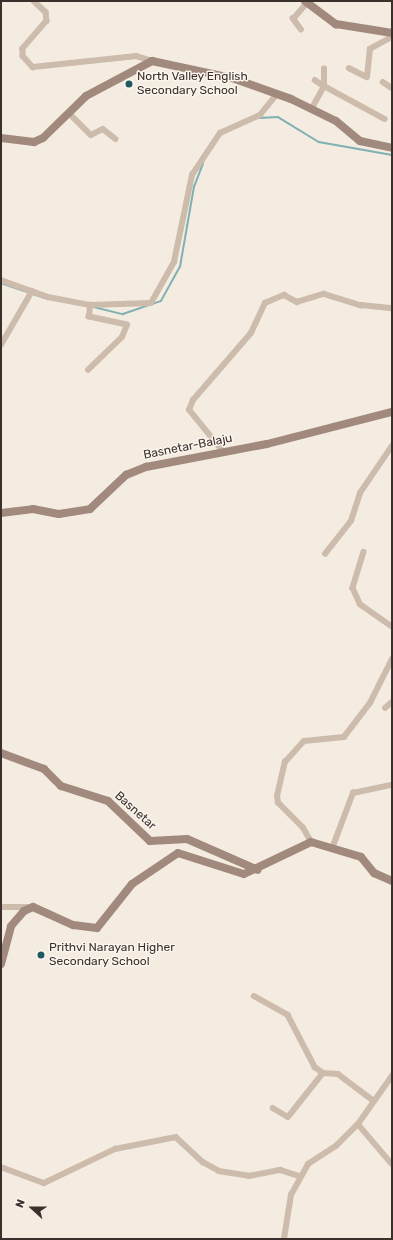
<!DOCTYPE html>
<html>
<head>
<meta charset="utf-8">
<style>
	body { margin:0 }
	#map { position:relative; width:393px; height:1240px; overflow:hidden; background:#f4ebe1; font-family:Rubik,sans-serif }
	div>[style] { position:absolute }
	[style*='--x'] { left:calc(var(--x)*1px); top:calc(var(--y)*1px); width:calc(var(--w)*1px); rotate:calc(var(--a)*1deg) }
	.stream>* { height:1.5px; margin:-0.75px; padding:0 0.75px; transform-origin:0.75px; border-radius:0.75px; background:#7fb0b2 }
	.street>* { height:5.5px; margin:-2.75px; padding:0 2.75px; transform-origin:2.75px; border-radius:2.75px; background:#cdbbac }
	.secondary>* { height:8px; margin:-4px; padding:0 4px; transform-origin:4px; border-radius:4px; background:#a18a7d }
	.dots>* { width:11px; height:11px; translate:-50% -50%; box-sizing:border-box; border:2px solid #fbf5ee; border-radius:50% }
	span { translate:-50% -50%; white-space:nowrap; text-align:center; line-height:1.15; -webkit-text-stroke:3px #fbf5ee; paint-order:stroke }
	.poi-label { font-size:12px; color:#3b302b }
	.left { translate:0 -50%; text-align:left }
	.street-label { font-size:12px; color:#3b302b }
	.frame { position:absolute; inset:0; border:2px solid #3b302b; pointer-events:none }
	.north { position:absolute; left:12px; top:1188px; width:40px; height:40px; -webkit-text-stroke:3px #fbf5ee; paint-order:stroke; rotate:291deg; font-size:11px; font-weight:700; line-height:16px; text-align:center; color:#3b302b }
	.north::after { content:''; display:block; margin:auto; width:14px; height:18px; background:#3b302b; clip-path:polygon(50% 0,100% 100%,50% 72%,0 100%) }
</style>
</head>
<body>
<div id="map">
	<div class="stream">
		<div style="--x:259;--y:118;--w:19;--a:-3"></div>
		<div style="--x:278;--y:117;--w:48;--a:31.4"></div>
		<div style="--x:319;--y:142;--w:74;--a:10.1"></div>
		<div style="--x:1;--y:283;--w:46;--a:18.8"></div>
		<div style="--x:94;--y:307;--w:30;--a:14"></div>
		<div style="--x:123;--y:314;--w:40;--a:-18.9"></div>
		<div style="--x:161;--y:301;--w:39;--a:-61"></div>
		<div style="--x:180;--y:267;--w:81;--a:-80.1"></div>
		<div style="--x:194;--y:187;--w:25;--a:-69"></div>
	</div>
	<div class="street">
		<div style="--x:34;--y:1;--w:16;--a:43"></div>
		<div style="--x:46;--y:12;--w:9;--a:84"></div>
		<div style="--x:47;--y:21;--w:37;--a:131"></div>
		<div style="--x:23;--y:49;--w:7;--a:90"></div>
		<div style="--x:23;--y:56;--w:15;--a:48"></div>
		<div style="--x:33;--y:67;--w:104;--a:-6.1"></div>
		<div style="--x:136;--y:56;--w:17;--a:17"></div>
		<div style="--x:301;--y:30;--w:14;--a:-126"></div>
		<div style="--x:293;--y:19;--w:21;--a:-49"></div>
		<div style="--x:349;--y:68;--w:20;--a:27"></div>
		<div style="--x:367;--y:77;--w:28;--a:-84"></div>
		<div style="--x:370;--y:49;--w:25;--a:-29"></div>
		<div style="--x:315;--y:80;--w:11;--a:34"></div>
		<div style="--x:324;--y:86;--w:17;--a:-90"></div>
		<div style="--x:383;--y:82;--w:11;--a:34"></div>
		<div style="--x:312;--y:108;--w:25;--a:-61"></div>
		<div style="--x:324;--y:86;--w:69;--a:28.4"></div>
		<div style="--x:69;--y:113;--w:31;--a:45"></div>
		<div style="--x:91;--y:135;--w:13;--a:-27"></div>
		<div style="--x:103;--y:129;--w:16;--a:38"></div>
		<div style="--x:1;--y:280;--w:50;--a:19.9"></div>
		<div style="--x:48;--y:297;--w:43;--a:10.8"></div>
		<div style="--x:90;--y:305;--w:61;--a:-1.9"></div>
		<div style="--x:151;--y:303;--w:47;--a:-60.7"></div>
		<div style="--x:174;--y:262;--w:89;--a:-78.3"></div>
		<div style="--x:192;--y:175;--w:50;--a:-56.3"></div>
		<div style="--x:220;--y:133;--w:44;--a:-24.2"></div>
		<div style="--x:260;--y:115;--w:27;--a:-51"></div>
		<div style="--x:1;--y:345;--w:62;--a:-60.1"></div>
		<div style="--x:88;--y:370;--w:47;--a:-44.1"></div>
		<div style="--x:122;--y:337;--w:13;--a:-67"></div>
		<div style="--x:127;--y:325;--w:39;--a:-168"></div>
		<div style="--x:89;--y:317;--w:12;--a:-85"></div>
		<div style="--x:224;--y:453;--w:55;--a:-129.1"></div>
		<div style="--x:189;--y:410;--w:11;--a:-68"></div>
		<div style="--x:193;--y:400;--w:89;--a:-49.1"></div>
		<div style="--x:251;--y:333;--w:33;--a:-65"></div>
		<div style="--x:265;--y:303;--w:21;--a:-23"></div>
		<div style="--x:284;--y:295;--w:15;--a:28"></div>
		<div style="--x:297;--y:302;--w:28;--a:-17"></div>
		<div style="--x:324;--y:294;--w:39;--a:17"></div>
		<div style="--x:361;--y:305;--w:31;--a:6"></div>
		<div style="--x:364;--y:552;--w:38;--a:107"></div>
		<div style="--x:353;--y:588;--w:17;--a:66"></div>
		<div style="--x:360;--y:604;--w:39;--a:35"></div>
		<div style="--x:325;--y:554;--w:42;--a:-51.8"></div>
		<div style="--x:351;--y:521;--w:29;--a:-72"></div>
		<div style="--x:360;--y:493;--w:57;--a:-55.8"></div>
		<div style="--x:385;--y:708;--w:9;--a:-41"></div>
		<div style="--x:311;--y:842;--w:16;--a:-120"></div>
		<div style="--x:303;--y:828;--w:35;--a:-135"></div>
		<div style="--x:278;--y:803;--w:7;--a:-98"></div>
		<div style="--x:277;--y:796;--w:35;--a:-77"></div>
		<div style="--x:285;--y:762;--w:28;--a:-48"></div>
		<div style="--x:304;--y:741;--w:40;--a:-5.7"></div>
		<div style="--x:344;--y:737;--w:43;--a:-52.6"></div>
		<div style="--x:370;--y:703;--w:49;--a:-63.4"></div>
		<div style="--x:333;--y:846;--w:57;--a:-69.3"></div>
		<div style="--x:353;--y:793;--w:40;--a:-12"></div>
		<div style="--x:1;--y:907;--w:28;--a:0"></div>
		<div style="--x:254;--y:996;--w:39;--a:29"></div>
		<div style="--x:288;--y:1015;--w:59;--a:62.6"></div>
		<div style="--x:315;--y:1067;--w:10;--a:37"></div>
		<div style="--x:323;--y:1073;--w:15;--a:4"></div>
		<div style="--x:338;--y:1074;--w:45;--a:36.9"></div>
		<div style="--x:273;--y:1108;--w:17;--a:31"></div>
		<div style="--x:288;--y:1117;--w:56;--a:-51.5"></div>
		<div style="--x:358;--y:1124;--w:52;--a:49.6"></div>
		<div style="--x:1;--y:1167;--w:46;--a:20.4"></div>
		<div style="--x:44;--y:1183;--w:79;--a:-25.6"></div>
		<div style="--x:115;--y:1149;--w:62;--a:-11.1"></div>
		<div style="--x:176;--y:1137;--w:37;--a:43"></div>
		<div style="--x:203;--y:1162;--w:18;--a:29"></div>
		<div style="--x:219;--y:1171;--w:30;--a:9"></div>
		<div style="--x:249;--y:1176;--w:32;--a:-11"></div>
		<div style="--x:280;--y:1170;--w:21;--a:17"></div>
		<div style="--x:284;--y:1239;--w:45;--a:-81"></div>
		<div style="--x:291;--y:1195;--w:35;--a:-61"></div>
		<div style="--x:308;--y:1164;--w:33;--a:-33"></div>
		<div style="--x:336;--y:1146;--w:31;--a:-45"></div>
		<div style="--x:358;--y:1124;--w:59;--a:-54.7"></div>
	</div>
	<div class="secondary">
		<div style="--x:305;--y:1;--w:39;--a:37"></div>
		<div style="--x:336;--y:24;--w:57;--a:9.1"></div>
		<div style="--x:1;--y:138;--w:33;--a:7"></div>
		<div style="--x:34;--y:142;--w:10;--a:-24"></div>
		<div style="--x:43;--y:138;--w:60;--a:-44.3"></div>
		<div style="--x:86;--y:96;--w:75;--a:-27.9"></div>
		<div style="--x:152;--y:61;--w:82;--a:12"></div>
		<div style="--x:232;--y:78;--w:63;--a:19.6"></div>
		<div style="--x:291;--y:99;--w:50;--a:26.1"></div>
		<div style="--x:336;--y:121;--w:31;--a:40"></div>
		<div style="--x:360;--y:141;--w:33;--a:12"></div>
		<div style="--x:1;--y:513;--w:32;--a:-7"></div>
		<div style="--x:33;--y:509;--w:26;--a:11"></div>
		<div style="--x:59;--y:514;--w:31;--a:-9"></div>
		<div style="--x:90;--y:509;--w:50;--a:-43.4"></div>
		<div style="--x:126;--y:475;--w:22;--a:-22"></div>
		<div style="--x:146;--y:467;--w:123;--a:-10.8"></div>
		<div style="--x:267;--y:444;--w:129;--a:-14.4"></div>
		<div style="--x:1;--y:753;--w:46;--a:20.4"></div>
		<div style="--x:44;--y:769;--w:24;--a:45"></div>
		<div style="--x:61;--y:786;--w:49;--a:17.7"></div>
		<div style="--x:108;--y:801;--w:58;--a:43.6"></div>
		<div style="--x:150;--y:841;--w:37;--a:-3"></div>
		<div style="--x:187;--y:839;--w:77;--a:23.6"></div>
		<div style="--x:1;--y:964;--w:39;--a:-75"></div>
		<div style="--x:11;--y:926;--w:20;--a:-49"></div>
		<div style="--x:24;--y:911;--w:10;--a:-24"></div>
		<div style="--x:33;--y:907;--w:44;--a:24.2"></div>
		<div style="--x:73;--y:925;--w:24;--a:7"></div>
		<div style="--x:97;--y:928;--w:56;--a:-51.5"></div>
		<div style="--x:132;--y:884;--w:55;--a:-34"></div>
		<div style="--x:178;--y:853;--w:69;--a:17.7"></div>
		<div style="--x:244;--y:874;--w:74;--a:-25.5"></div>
		<div style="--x:311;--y:842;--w:52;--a:16.7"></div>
		<div style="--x:361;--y:857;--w:21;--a:51"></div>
		<div style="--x:374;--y:873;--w:20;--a:24"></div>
	</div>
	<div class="dots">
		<div style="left:129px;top:84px;background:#1f5a5e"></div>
		<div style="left:41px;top:955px;background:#1f5a5e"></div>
	</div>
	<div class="poi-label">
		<span class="left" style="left:137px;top:84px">North Valley English<br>Secondary School</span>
		<span class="left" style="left:49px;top:955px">Prithvi Narayan Higher<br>Secondary School</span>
	</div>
	<div class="street-label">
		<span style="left:188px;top:447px;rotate:-11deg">Basnetar-Balaju</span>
		<span style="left:135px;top:811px;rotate:42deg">Basnetar</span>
	</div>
	<div class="frame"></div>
	<div class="north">N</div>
</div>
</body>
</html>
